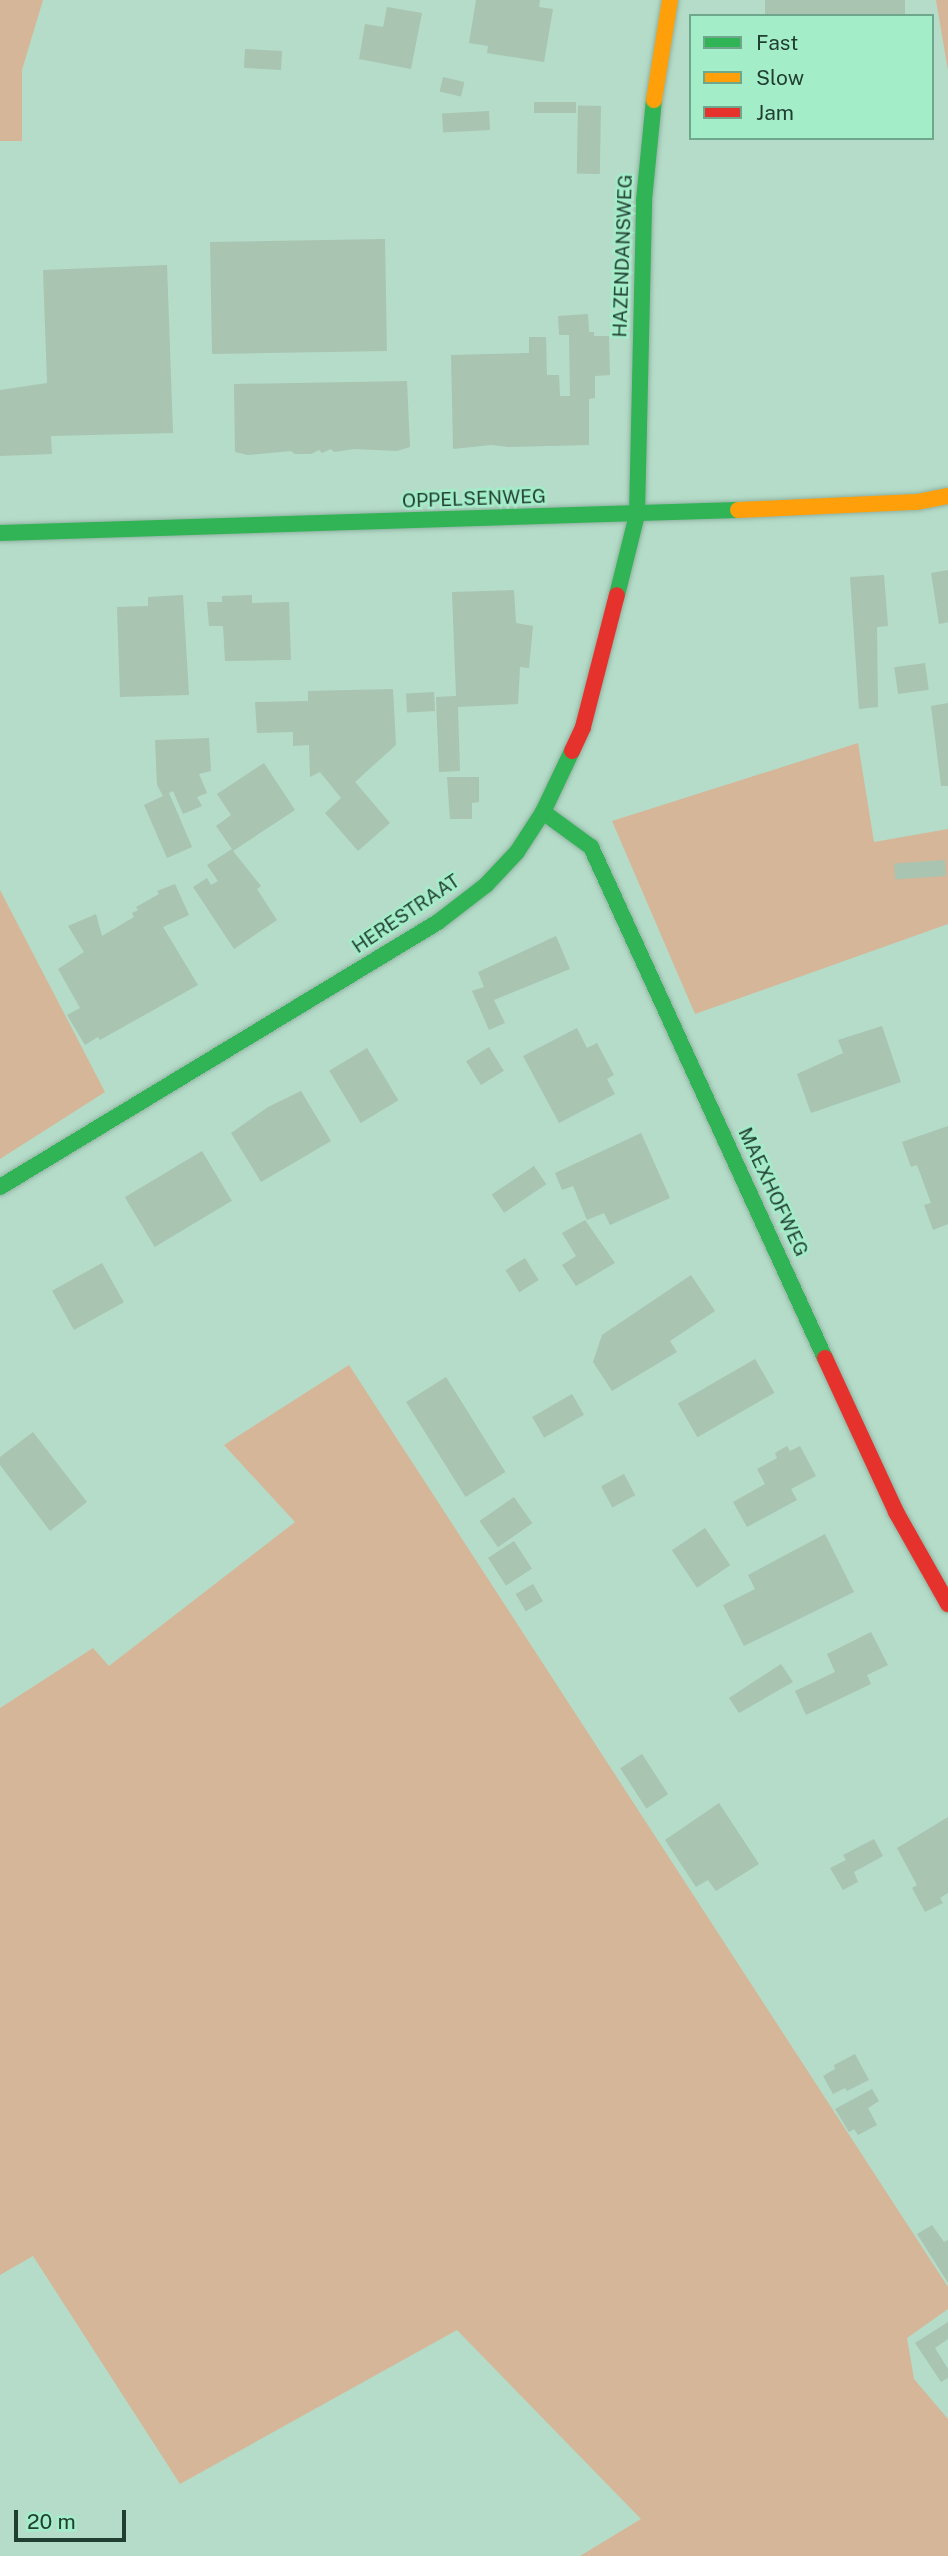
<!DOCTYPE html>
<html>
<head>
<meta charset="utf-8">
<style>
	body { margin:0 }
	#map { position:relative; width:948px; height:2556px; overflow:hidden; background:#b4dcc8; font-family:"Public Sans",sans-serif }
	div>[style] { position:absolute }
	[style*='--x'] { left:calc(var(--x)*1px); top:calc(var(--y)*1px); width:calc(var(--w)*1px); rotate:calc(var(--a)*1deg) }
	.green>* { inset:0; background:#d6b698 }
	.building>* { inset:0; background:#a9c4b1; transform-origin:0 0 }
	.roads { filter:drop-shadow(0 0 2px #91b2a2) drop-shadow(0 0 2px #91b2a2) }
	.fast>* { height:16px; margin:-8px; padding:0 8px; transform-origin:8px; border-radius:8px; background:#30b455 }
	.slow>* { height:16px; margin:-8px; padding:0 8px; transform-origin:8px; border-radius:8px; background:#ff9f0a }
	.jam>* { height:16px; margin:-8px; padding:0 8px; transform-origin:8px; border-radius:8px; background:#e5322d }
	span { translate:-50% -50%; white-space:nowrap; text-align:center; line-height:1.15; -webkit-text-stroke:5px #a3edc9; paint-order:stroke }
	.street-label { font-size:19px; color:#213f31 }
	.legend { position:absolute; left:689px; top:14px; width:245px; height:126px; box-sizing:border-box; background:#a3edc9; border:2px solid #6fa78c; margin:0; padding:9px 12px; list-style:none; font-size:21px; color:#213f31 }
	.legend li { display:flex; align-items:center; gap:14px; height:35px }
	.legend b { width:35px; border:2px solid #6fa78c }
	.scale { position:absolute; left:14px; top:2510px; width:112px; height:32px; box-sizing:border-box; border:4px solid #213f31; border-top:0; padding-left:9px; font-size:21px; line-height:24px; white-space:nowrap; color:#213f31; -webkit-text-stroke:5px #a3edc9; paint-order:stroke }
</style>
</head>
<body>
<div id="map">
	<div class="green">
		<div style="clip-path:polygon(0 0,43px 0,22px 70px,22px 141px,0 141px)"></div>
		<div style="clip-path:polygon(936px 0,948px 0,948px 71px)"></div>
		<div style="clip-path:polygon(858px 743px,874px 842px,948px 829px,948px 924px,695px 1014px,612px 821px)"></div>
		<div style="clip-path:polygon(0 890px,105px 1092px,0 1159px)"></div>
		<div style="clip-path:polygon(349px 1365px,948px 2287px,948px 2309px,907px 2338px,914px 2379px,948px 2419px,948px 2556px,580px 2556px,641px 2519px,457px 2330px,180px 2484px,33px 2256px,0 2275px,0 1708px,93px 1648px,109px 1666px,295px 1522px,224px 1445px)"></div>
	</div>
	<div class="building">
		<div style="clip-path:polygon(476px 0,540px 0,539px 7px,553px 9px,544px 62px,487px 53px,488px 46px,469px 43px)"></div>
		<div style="left:765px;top:0;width:140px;height:16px"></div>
		<div style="clip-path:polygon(387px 7px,422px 13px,411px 69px,359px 59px,365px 24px,383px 27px)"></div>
		<div style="left:245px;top:49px;width:37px;height:19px;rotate:3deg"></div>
		<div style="left:443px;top:77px;width:22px;height:15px;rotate:13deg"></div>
		<div style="left:534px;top:102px;width:42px;height:11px"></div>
		<div style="left:601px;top:106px;width:68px;height:23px;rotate:91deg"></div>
		<div style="left:489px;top:111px;width:19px;height:47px;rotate:87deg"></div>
		<div style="left:385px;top:239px;width:112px;height:175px;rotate:89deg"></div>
		<div style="clip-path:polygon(167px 265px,173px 433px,51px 436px,52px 454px,0 456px,0 390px,47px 383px,43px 270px)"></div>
		<div style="clip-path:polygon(588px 314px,589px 332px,594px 332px,594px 336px,609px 336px,610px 375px,595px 376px,595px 398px,589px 399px,589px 445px,509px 447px,491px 445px,453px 449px,451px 355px,529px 353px,529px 337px,546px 337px,547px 375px,559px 375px,560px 396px,570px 396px,569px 335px,559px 335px,558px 316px)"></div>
		<div style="clip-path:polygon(407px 381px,410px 447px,397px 451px,354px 449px,334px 452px,331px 449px,322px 453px,319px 450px,311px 454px,295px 454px,291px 451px,248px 455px,235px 452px,234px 384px)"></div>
		<div style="clip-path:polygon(948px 570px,948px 622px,939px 624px,931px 573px)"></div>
		<div style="clip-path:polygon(884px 575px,888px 626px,877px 627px,878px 707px,859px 709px,850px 577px)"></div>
		<div style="clip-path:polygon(514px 590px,516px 623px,533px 626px,529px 668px,520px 667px,518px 704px,458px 707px,460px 771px,439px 772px,436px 697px,456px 696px,452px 592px)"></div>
		<div style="clip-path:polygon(183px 595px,189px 695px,120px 697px,117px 607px,148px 606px,148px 597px)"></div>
		<div style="clip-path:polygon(252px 595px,252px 603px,289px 602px,291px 660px,225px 661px,223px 626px,209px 626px,207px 602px,222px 602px,222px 596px)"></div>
		<div style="left:925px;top:663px;width:27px;height:31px;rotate:82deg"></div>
		<div style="clip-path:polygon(393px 689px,396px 745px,355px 782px,390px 823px,358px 851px,325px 813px,341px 798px,320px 772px,310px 777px,309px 745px,293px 746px,293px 732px,257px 733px,255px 702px,308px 701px,308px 691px)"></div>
		<div style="left:434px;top:692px;width:19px;height:28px;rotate:87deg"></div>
		<div style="clip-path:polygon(948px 703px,948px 786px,941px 786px,931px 706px)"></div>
		<div style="clip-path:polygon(209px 738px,211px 771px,199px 774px,207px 793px,197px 797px,202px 806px,183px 814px,173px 791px,169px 793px,192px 847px,167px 858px,144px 805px,163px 796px,157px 785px,155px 740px)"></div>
		<div style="clip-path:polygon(264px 763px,295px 810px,233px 851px,261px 886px,257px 889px,277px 920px,234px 949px,193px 887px,207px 878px,211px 885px,218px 881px,207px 865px,232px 849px,216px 826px,231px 815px,217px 794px)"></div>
		<div style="clip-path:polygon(447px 777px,479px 777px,479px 802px,472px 803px,472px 819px,450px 819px)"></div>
		<div style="left:945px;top:860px;width:16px;height:51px;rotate:86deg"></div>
		<div style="clip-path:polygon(175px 884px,189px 915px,163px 927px,198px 985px,100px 1040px,98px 1037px,85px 1045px,67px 1015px,80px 1008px,58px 969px,84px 952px,68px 926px,96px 914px,102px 936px,134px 917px,132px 913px,138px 910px,136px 907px,159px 894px,157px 891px)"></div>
		<div style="clip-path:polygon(556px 936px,570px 969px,494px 1000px,505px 1023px,489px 1030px,472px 991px,484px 987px,478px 972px)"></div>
		<div style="clip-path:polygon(882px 1026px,901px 1082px,811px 1113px,797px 1074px,843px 1053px,838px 1040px)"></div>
		<div style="clip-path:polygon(577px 1028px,587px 1048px,597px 1043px,614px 1075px,607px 1079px,615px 1094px,559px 1123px,523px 1056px)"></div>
		<div style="left:489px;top:1047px;width:28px;height:27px;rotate:58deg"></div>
		<div style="left:367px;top:1048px;width:61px;height:44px;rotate:59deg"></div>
		<div style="clip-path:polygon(301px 1091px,331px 1141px,261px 1182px,231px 1133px,268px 1107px)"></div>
		<div style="clip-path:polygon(948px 1126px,948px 1224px,933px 1230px,924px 1205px,931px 1203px,917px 1165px,911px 1167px,902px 1142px)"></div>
		<div style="clip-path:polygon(641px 1133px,670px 1198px,610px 1225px,604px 1213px,587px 1220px,573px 1186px,562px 1190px,555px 1173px)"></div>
		<div style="left:202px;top:1151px;width:58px;height:90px;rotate:59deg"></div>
		<div style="left:534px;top:1166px;width:22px;height:51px;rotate:56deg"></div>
		<div style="clip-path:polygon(585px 1220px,615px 1263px,576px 1286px,562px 1265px,576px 1256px,562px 1233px)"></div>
		<div style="left:525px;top:1258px;width:26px;height:23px;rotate:58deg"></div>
		<div style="left:102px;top:1263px;width:45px;height:57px;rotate:61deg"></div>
		<div style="clip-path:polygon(691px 1275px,715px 1311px,670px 1341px,677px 1352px,612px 1391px,593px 1362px,602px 1335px)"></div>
		<div style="left:755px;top:1359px;width:39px;height:89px;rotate:60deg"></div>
		<div style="left:446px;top:1377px;width:112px;height:47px;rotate:58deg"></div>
		<div style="left:572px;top:1394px;width:24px;height:46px;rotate:60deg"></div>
		<div style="clip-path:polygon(33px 1432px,87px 1502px,50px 1531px,0 1465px,0 1457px)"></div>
		<div style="clip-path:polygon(787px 1446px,790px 1451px,800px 1446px,816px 1476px,791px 1489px,797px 1500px,747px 1527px,733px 1502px,765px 1484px,757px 1469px,777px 1458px,775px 1453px)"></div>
		<div style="left:624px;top:1474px;width:24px;height:26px;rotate:62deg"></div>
		<div style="left:514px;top:1497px;width:32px;height:42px;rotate:55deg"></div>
		<div style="left:705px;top:1528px;width:45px;height:40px;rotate:56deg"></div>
		<div style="clip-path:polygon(825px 1534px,854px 1592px,744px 1646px,723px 1605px,755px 1589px,748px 1575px)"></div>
		<div style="left:514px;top:1541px;width:33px;height:31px;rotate:57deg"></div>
		<div style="left:533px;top:1584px;width:20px;height:20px;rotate:60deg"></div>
		<div style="clip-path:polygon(871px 1632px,888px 1665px,867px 1675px,871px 1684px,806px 1715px,795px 1691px,835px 1672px,827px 1654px)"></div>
		<div style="clip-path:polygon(781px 1664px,793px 1682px,739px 1713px,729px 1698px)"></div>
		<div style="left:642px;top:1754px;width:48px;height:26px;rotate:57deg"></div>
		<div style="clip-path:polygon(719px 1803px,759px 1864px,716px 1891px,708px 1880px,696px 1887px,665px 1840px)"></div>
		<div style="clip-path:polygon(948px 1817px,948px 1893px,940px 1898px,943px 1903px,925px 1912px,912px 1888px,917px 1885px,897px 1848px)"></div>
		<div style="clip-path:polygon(874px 1839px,883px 1856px,854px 1872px,858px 1882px,843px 1890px,830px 1868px,846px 1860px,843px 1855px)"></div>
		<div style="clip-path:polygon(855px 2054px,869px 2080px,847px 2091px,845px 2088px,833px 2094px,823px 2076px,835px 2069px,834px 2065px)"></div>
		<div style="clip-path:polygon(872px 2089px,879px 2101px,868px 2108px,877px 2125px,858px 2135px,854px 2129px,849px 2132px,835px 2109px)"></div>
		<div style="clip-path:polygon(932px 2225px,944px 2242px,948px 2240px,948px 2283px,917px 2234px)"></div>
		<div style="clip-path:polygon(948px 2322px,948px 2339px,935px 2348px,948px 2369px,948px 2378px,941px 2382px,915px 2343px)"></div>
	</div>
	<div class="roads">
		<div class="fast">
			<div style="--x:0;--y:533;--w:738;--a:-1.79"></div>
			<div style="--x:617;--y:595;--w:82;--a:-76"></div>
			<div style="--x:637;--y:515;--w:315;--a:-88.7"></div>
			<div style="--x:644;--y:200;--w:100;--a:-84.3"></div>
			<div style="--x:543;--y:812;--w:59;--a:36.1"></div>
			<div style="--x:591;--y:847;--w:562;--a:65.4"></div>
			<div style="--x:0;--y:1187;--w:512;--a:-31.17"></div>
			<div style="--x:438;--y:922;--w:61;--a:-37.6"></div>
			<div style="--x:486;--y:885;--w:45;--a:-46.8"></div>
			<div style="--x:517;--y:852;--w:48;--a:-57"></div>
			<div style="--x:543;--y:812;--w:68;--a:-64.6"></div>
		</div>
		<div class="slow">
			<div style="--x:654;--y:100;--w:101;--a:-80.9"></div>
			<div style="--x:738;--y:510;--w:179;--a:-2.6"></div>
			<div style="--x:917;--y:502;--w:32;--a:-11"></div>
		</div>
		<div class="jam">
			<div style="--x:572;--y:751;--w:26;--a:-65"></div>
			<div style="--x:583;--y:727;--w:136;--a:-75.6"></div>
			<div style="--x:825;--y:1358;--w:170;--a:65.2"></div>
			<div style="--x:896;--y:1512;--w:106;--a:60.5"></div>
		</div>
	</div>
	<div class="street-label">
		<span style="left:623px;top:256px;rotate:-88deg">HAZENDANSWEG</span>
		<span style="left:474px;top:499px;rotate:-2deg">OPPELSENWEG</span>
		<span style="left:406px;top:914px;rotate:-34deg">HERESTRAAT</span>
		<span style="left:773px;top:1192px;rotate:65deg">MAEXHOFWEG</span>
	</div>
	<ul class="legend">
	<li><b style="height:9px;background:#30b455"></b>Fast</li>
	<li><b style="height:9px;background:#ff9f0a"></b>Slow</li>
	<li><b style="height:9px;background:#e5322d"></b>Jam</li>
	</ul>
	<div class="scale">20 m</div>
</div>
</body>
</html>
